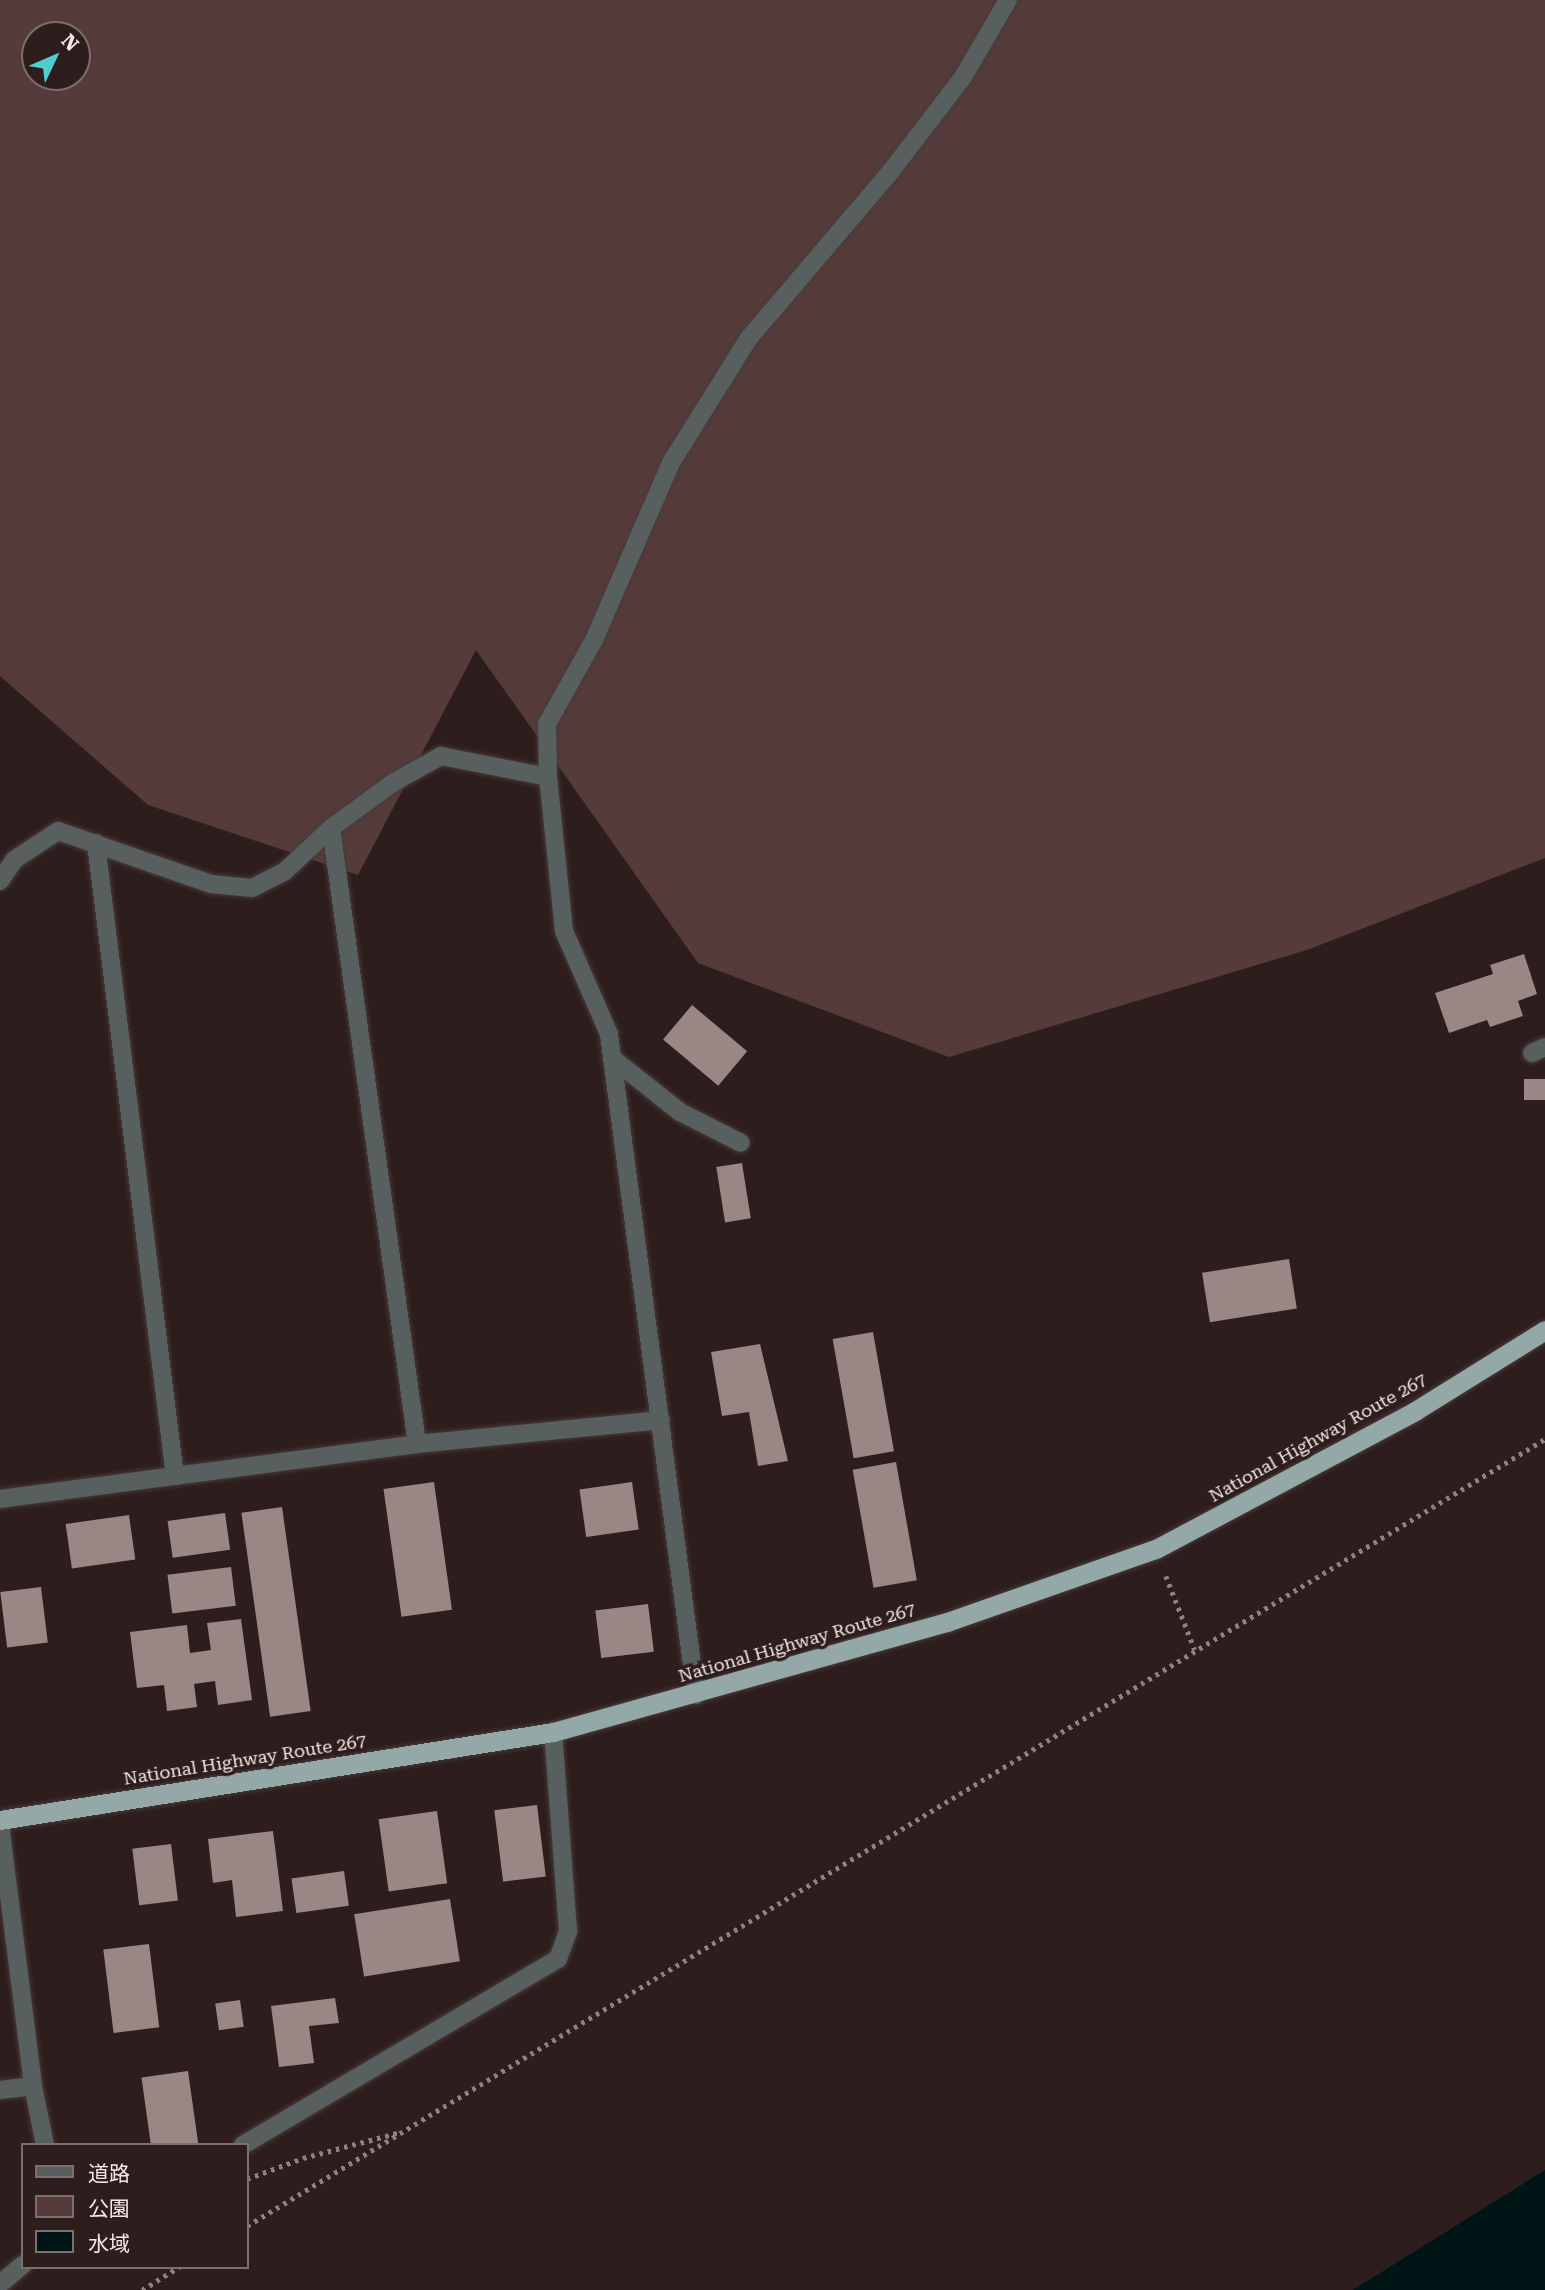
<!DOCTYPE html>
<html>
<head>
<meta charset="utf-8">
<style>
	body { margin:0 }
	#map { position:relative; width:1545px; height:2290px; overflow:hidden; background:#2d1e1d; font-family:"Roboto Serif","Noto Sans JP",serif }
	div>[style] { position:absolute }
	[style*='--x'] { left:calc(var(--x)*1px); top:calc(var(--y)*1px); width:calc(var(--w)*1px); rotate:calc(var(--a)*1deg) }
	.green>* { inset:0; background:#553c3b }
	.water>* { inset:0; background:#001515 }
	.building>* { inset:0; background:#9a8785; transform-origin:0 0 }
	.path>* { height:4.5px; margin-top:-2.25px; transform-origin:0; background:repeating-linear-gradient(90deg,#8e8180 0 3.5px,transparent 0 8.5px) }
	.roads { filter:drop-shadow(0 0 2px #493a39) drop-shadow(0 0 2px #493a39) }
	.minor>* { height:18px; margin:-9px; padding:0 9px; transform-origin:9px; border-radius:9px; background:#575f5f }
	.tertiary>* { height:18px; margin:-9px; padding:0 9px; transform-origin:9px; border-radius:9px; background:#575f5f }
	.trunk>* { height:19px; margin:-9.5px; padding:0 9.5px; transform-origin:9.5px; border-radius:9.5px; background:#95a8a8 }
	span { translate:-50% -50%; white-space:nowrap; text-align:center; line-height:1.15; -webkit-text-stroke:7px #2d1e1d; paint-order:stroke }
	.street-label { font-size:18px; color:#f3e8e7 }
	.legend { position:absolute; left:21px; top:2143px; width:228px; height:126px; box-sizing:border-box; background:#2d1e1d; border:2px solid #7c6f6e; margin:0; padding:9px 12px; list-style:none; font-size:21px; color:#f3e8e7 }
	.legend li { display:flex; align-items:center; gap:14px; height:35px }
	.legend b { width:35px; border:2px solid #7c6f6e }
	.north { position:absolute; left:21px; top:21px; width:70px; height:70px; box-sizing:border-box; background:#2d1e1d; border:2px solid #7c6f6e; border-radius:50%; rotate:46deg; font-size:19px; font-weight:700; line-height:28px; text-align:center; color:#f3e8e7 }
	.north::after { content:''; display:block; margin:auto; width:24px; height:32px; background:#52cdcf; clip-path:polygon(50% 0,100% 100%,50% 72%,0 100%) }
</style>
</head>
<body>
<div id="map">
	<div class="green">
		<div style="clip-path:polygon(evenodd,0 0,1545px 0,1545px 858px,1307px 950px,949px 1057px,698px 963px,476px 650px,358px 875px,148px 805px,0 676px,0 0,35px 35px,77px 35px,77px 77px,35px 77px,35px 35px)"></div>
	</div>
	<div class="water">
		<div style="clip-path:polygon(1545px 2170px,1545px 2290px,1353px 2290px)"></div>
	</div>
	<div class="building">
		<div style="clip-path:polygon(1524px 954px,1537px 994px,1518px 1001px,1523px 1016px,1490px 1027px,1487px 1020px,1449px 1033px,1435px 993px,1493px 974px,1490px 965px)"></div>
		<div style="left:692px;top:1005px;width:72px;height:45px;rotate:40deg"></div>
		<div style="left:1545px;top:1079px;width:21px;height:21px;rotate:90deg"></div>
		<div style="left:742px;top:1163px;width:56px;height:26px;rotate:81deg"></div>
		<div style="left:1289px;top:1259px;width:50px;height:88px;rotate:81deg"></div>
		<div style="left:873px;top:1332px;width:121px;height:41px;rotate:80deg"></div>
		<div style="clip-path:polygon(760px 1344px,788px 1461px,758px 1466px,749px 1412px,722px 1416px,711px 1352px)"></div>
		<div style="left:896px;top:1462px;width:120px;height:44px;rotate:80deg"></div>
		<div style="left:434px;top:1482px;width:129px;height:51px;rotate:82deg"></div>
		<div style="left:632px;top:1482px;width:48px;height:53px;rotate:82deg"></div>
		<div style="left:282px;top:1507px;width:206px;height:41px;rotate:82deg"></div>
		<div style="left:225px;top:1513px;width:37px;height:58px;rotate:82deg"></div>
		<div style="left:129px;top:1515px;width:45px;height:64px;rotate:82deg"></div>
		<div style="left:231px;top:1567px;width:39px;height:64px;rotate:83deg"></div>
		<div style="left:41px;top:1587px;width:56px;height:41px;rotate:83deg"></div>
		<div style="left:648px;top:1604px;width:48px;height:53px;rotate:83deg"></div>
		<div style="clip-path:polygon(241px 1619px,252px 1700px,218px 1705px,215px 1681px,194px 1684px,197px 1707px,167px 1711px,164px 1685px,137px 1688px,130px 1632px,187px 1625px,190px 1653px,211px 1650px,207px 1623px)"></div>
		<div style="left:537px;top:1805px;width:72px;height:43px;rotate:83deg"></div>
		<div style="left:437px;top:1811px;width:73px;height:59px;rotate:82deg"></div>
		<div style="clip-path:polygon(273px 1831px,283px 1911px,236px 1917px,232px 1880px,213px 1883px,208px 1839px)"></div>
		<div style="left:171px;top:1844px;width:57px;height:39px;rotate:83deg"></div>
		<div style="left:344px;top:1871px;width:35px;height:53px;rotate:82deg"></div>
		<div style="left:450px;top:1899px;width:63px;height:97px;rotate:81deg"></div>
		<div style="left:149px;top:1944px;width:84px;height:46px;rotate:83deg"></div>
		<div style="clip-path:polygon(335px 1998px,339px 2023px,309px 2026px,314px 2063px,279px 2067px,271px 2006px)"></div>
		<div style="left:240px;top:2000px;width:27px;height:25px;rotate:82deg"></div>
		<div style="left:188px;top:2071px;width:75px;height:47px;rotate:82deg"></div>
	</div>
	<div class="path">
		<div style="--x:1166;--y:1576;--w:79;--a:68.6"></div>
		<div style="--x:247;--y:2179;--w:60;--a:-20.6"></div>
		<div style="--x:303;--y:2158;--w:101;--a:-14.9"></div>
		<div style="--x:247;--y:2226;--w:1518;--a:-31.23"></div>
		<div style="--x:142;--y:2290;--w:44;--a:-31.9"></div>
	</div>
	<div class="roads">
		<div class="minor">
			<div style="--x:331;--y:828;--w:622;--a:82.05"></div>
			<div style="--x:96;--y:843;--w:638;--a:82.89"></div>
			<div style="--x:0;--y:881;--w:25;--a:-56"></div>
			<div style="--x:14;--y:860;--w:53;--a:-33.4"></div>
			<div style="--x:58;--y:831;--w:162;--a:19.1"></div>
			<div style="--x:211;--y:884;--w:41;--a:5.6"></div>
			<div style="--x:252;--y:888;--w:36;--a:-27"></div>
			<div style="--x:284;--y:872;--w:64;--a:-43.1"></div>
			<div style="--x:331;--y:828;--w:78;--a:-36.1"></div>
			<div style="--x:394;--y:782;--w:54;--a:-29"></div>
			<div style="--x:441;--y:756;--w:109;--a:11.1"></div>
			<div style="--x:1532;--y:1053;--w:14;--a:-25"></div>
			<div style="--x:612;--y:1058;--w:87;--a:38.5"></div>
			<div style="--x:680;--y:1112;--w:68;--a:26.9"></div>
			<div style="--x:0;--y:1499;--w:421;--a:-7.5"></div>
			<div style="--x:417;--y:1444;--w:245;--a:-5.6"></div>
			<div style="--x:696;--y:1695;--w:667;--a:-97.5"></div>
			<div style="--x:609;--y:1034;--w:112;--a:-113.6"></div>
			<div style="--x:564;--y:931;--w:155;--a:-95.9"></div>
			<div style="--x:548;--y:777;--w:53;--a:-91.1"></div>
			<div style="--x:547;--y:724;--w:96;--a:-60.8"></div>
			<div style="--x:594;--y:640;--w:195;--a:-66.5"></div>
			<div style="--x:672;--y:461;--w:145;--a:-58"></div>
			<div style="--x:749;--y:338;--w:219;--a:-49.6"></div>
			<div style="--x:891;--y:171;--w:118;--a:-52.5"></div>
			<div style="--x:963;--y:77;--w:89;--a:-59.7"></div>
			<div style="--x:0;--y:2090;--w:33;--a:-7"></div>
			<div style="--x:243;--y:2145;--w:366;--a:-30.6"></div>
			<div style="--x:558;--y:1959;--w:30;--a:-70"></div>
			<div style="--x:568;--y:1931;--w:200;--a:-94.3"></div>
		</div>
		<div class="tertiary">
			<div style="--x:0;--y:1824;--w:264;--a:82.8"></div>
			<div style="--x:33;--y:2086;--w:60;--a:78.5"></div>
			<div style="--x:0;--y:2284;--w:30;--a:-40"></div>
		</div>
		<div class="trunk">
			<div style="--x:0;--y:1820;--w:560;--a:-9.04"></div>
			<div style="--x:553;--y:1732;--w:409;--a:-15.6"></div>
			<div style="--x:947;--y:1622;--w:221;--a:-19.3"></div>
			<div style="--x:1156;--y:1549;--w:293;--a:-28"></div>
			<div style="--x:1415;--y:1411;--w:153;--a:-31.9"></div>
		</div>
	</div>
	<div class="street-label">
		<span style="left:1318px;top:1438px;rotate:-29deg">National Highway Route 267</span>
		<span style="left:797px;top:1643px;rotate:-16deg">National Highway Route 267</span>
		<span style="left:245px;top:1760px;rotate:-9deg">National Highway Route 267</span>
	</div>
	<ul class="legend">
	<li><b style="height:9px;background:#575f5f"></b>道路</li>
	<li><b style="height:19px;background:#553c3b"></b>公園</li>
	<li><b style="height:19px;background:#001515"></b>水域</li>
	</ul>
	<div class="north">N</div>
</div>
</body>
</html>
